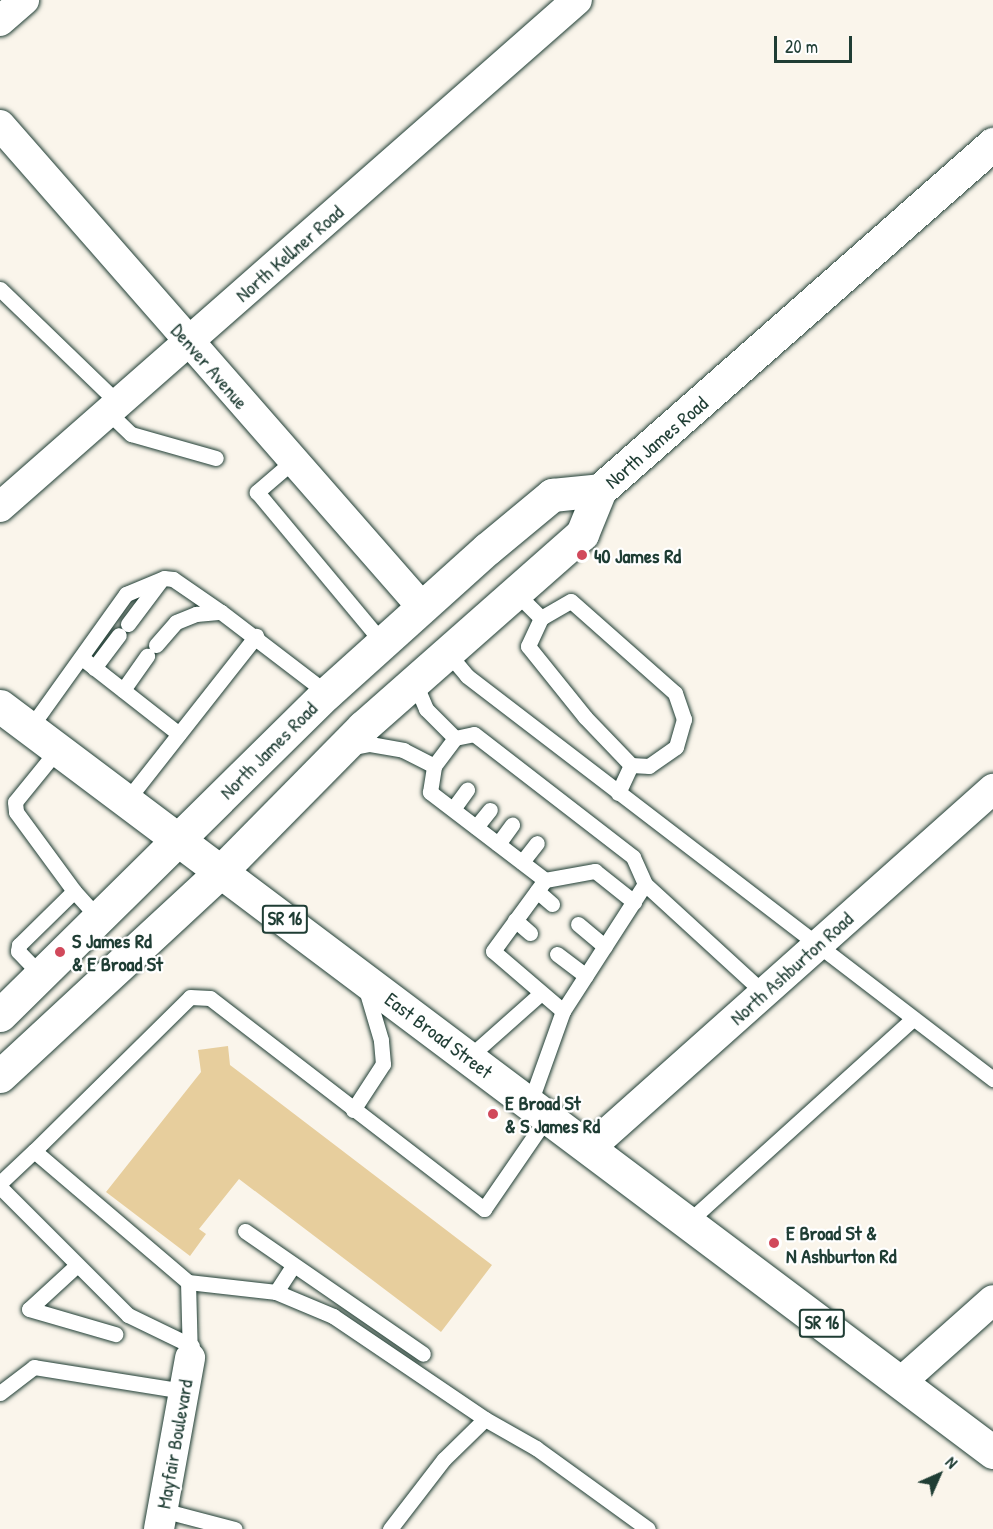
<!DOCTYPE html>
<html>
<head>
<meta charset="utf-8">
<style>
	body { margin:0 }
	#map { position:relative; width:993px; height:1529px; overflow:hidden; background:#faf5eb; font-family:"Patrick Hand",sans-serif }
	div>[style] { position:absolute }
	[style*='--x'] { left:calc(var(--x)*1px); top:calc(var(--y)*1px); width:calc(var(--w)*1px); rotate:calc(var(--a)*1deg) }
	.building>* { inset:0; background:#e7ce9d }
	.roads { filter:drop-shadow(0 0 2px #1f3d34) drop-shadow(0 0 2px #1f3d34) }
	.service>* { height:15px; margin:-7.5px; padding:0 7.5px; transform-origin:7.5px; border-radius:7.5px; background:#fff }
	.minor>* { height:30px; margin:-15px; padding:0 15px; transform-origin:15px; border-radius:15px; background:#fff }
	.primary>* { height:33px; margin:-16.5px; padding:0 16.5px; transform-origin:16.5px; border-radius:16.5px; background:#fff }
	.dots>* { width:16px; height:16px; translate:-50% -50%; box-sizing:border-box; border:3px solid #fff; border-radius:50% }
	span { translate:-50% -50%; white-space:nowrap; text-align:center; line-height:1.15; -webkit-text-stroke:4.5px #fff; paint-order:stroke }
	.shield-label span { padding:2px 4px; background:#fff; border:2px solid; border-radius:4px; -webkit-text-stroke-width:0 }
	.shield-label { font-size:18px; color:#1f3d34; font-weight:700 }
	.street-label { font-size:20px; color:#1f3d34 }
	.poi-label { font-size:20px; color:#1f3d34; font-weight:700 }
	.left { translate:0 -50%; text-align:left }
	.north { position:absolute; left:909px; top:1445px; width:60px; height:60px; -webkit-text-stroke:4px #fff; paint-order:stroke; rotate:45deg; font-size:16px; font-weight:700; line-height:24px; text-align:center; color:#1f3d34 }
	.north::after { content:''; display:block; margin:auto; width:21px; height:27px; background:#1f3d34; clip-path:polygon(50% 0,100% 100%,50% 72%,0 100%) }
	.scale { position:absolute; left:774px; top:36px; width:78px; height:27px; box-sizing:border-box; border:3px solid #1f3d34; border-top:0; padding-left:8px; font-size:18px; line-height:21px; white-space:nowrap; color:#1f3d34; -webkit-text-stroke:4px #fff; paint-order:stroke }
</style>
</head>
<body>
<div id="map">
	<div class="building">
		<div style="clip-path:polygon(228px 1046px,230px 1065px,492px 1265px,441px 1332px,239px 1179px,199px 1229px,206px 1234px,190px 1256px,106px 1192px,201px 1072px,198px 1050px)"></div>
	</div>
	<div class="roads">
		<div class="service">
			<div style="--x:0;--y:289;--w:164;--a:44"></div>
			<div style="--x:108;--y:412;--w:32;--a:44"></div>
			<div style="--x:131;--y:434;--w:88;--a:15.8"></div>
			<div style="--x:293;--y:461;--w:48;--a:139.3"></div>
			<div style="--x:257;--y:492;--w:195;--a:50.2"></div>
			<div style="--x:515;--y:592;--w:37;--a:45"></div>
			<div style="--x:571;--y:601;--w:139;--a:41.5"></div>
			<div style="--x:675;--y:693;--w:28;--a:71"></div>
			<div style="--x:684;--y:719;--w:29;--a:106"></div>
			<div style="--x:676;--y:747;--w:33;--a:145"></div>
			<div style="--x:649;--y:766;--w:18;--a:-177"></div>
			<div style="--x:631;--y:765;--w:66;--a:-133.8"></div>
			<div style="--x:585;--y:717;--w:91;--a:-128.8"></div>
			<div style="--x:528;--y:646;--w:31;--a:-65"></div>
			<div style="--x:541;--y:618;--w:34;--a:-30"></div>
			<div style="--x:128;--y:624;--w:55;--a:-53.1"></div>
			<div style="--x:156;--y:645;--w:30;--a:-49"></div>
			<div style="--x:176;--y:622;--w:22;--a:-22"></div>
			<div style="--x:196;--y:614;--w:25;--a:-5"></div>
			<div style="--x:447;--y:652;--w:31;--a:50"></div>
			<div style="--x:467;--y:676;--w:663;--a:37.46"></div>
			<div style="--x:82;--y:658;--w:123;--a:38.1"></div>
			<div style="--x:94;--y:668;--w:41;--a:-52.9"></div>
			<div style="--x:418;--y:680;--w:10;--a:90"></div>
			<div style="--x:418;--y:690;--w:21;--a:67"></div>
			<div style="--x:426;--y:709;--w:41;--a:45"></div>
			<div style="--x:123;--y:690;--w:42;--a:-54.8"></div>
			<div style="--x:30;--y:728;--w:165;--a:-54.4"></div>
			<div style="--x:126;--y:594;--w:41;--a:-22.8"></div>
			<div style="--x:164;--y:578;--w:9;--a:6"></div>
			<div style="--x:173;--y:579;--w:58;--a:34.5"></div>
			<div style="--x:221;--y:612;--w:133;--a:37.4"></div>
			<div style="--x:349;--y:748;--w:21;--a:-11"></div>
			<div style="--x:370;--y:744;--w:34;--a:10"></div>
			<div style="--x:403;--y:750;--w:35;--a:27"></div>
			<div style="--x:58;--y:749;--w:68;--a:129.1"></div>
			<div style="--x:15;--y:802;--w:10;--a:84"></div>
			<div style="--x:16;--y:812;--w:98;--a:53.7"></div>
			<div style="--x:618;--y:793;--w:31;--a:-65"></div>
			<div style="--x:127;--y:800;--w:209;--a:-51.8"></div>
			<div style="--x:453;--y:809;--w:24;--a:-54"></div>
			<div style="--x:476;--y:827;--w:22;--a:-51"></div>
			<div style="--x:498;--y:844;--w:24;--a:-54"></div>
			<div style="--x:522;--y:862;--w:24;--a:-52"></div>
			<div style="--x:545;--y:880;--w:51;--a:-10.2"></div>
			<div style="--x:595;--y:871;--w:50;--a:38.5"></div>
			<div style="--x:537;--y:891;--w:20;--a:41"></div>
			<div style="--x:515;--y:920;--w:20;--a:41"></div>
			<div style="--x:578;--y:924;--w:35;--a:40"></div>
			<div style="--x:557;--y:954;--w:36;--a:37"></div>
			<div style="--x:41;--y:975;--w:33;--a:-134"></div>
			<div style="--x:18;--y:951;--w:6;--a:-81"></div>
			<div style="--x:19;--y:945;--w:77;--a:-44.5"></div>
			<div style="--x:74;--y:891;--w:36;--a:48"></div>
			<div style="--x:563;--y:1011;--w:92;--a:-139.4"></div>
			<div style="--x:493;--y:951;--w:88;--a:-53.8"></div>
			<div style="--x:545;--y:880;--w:145;--a:-142.6"></div>
			<div style="--x:430;--y:792;--w:26;--a:-81"></div>
			<div style="--x:434;--y:766;--w:35;--a:-53"></div>
			<div style="--x:455;--y:738;--w:19;--a:-12"></div>
			<div style="--x:474;--y:734;--w:201;--a:37.7"></div>
			<div style="--x:633;--y:857;--w:30;--a:66"></div>
			<div style="--x:469;--y:1057;--w:96;--a:-41.6"></div>
			<div style="--x:530;--y:1103;--w:98;--a:-70.3"></div>
			<div style="--x:563;--y:1011;--w:151;--a:-57.2"></div>
			<div style="--x:645;--y:884;--w:161;--a:42.5"></div>
			<div style="--x:353;--y:1110;--w:55;--a:-56.9"></div>
			<div style="--x:383;--y:1064;--w:24;--a:-95"></div>
			<div style="--x:381;--y:1040;--w:56;--a:-106.5"></div>
			<div style="--x:0;--y:1183;--w:47;--a:-43.3"></div>
			<div style="--x:0;--y:1187;--w:181;--a:45"></div>
			<div style="--x:128;--y:1315;--w:71;--a:25.8"></div>
			<div style="--x:688;--y:1222;--w:303;--a:-42.1"></div>
			<div style="--x:245;--y:1231;--w:216;--a:34.6"></div>
			<div style="--x:77;--y:1265;--w:65;--a:137.5"></div>
			<div style="--x:29;--y:1309;--w:90;--a:16.2"></div>
			<div style="--x:188;--y:1282;--w:89;--a:6.5"></div>
			<div style="--x:276;--y:1292;--w:62;--a:22.8"></div>
			<div style="--x:333;--y:1316;--w:184;--a:34.1"></div>
			<div style="--x:485;--y:1419;--w:59;--a:29.6"></div>
			<div style="--x:536;--y:1448;--w:138;--a:35.9"></div>
			<div style="--x:276;--y:1292;--w:31;--a:-57"></div>
			<div style="--x:190;--y:1358;--w:76;--a:-91.5"></div>
			<div style="--x:188;--y:1282;--w:202;--a:-139.6"></div>
			<div style="--x:34;--y:1151;--w:219;--a:-44.6"></div>
			<div style="--x:190;--y:997;--w:20;--a:3"></div>
			<div style="--x:210;--y:998;--w:346;--a:37.6"></div>
			<div style="--x:484;--y:1209;--w:113;--a:-55.5"></div>
			<div style="--x:0;--y:1393;--w:43;--a:-37.4"></div>
			<div style="--x:34;--y:1367;--w:152;--a:9.1"></div>
			<div style="--x:162;--y:1510;--w:75;--a:14.6"></div>
			<div style="--x:390;--y:1529;--w:88;--a:-52.4"></div>
			<div style="--x:444;--y:1459;--w:57;--a:-44.3"></div>
		</div>
		<div class="minor">
			<div style="--x:0;--y:21;--w:32;--a:-41"></div>
			<div style="--x:0;--y:125;--w:641;--a:48.8"></div>
			<div style="--x:0;--y:507;--w:768;--a:-41.31"></div>
			<div style="--x:590;--y:1148;--w:540;--a:-41.7"></div>
			<div style="--x:901;--y:1382;--w:123;--a:-41.7"></div>
			<div style="--x:159;--y:1529;--w:174;--a:-79.7"></div>
		</div>
		<div class="primary">
			<div style="--x:0;--y:706;--w:1242;--a:36.92"></div>
			<div style="--x:0;--y:1015;--w:459;--a:-44.6"></div>
			<div style="--x:327;--y:693;--w:215;--a:-42"></div>
			<div style="--x:487;--y:549;--w:85;--a:-39.7"></div>
			<div style="--x:552;--y:495;--w:48;--a:-5.9"></div>
			<div style="--x:600;--y:490;--w:524;--a:-41.36"></div>
			<div style="--x:0;--y:1076;--w:301;--a:-42.8"></div>
			<div style="--x:221;--y:871;--w:202;--a:-45.4"></div>
			<div style="--x:363;--y:727;--w:292;--a:-41.4"></div>
			<div style="--x:582;--y:534;--w:48;--a:-67.8"></div>
		</div>
	</div>
	<div class="dots">
		<div style="left:582px;top:555px;background:#d1495b"></div>
		<div style="left:60px;top:952px;background:#d1495b"></div>
		<div style="left:493px;top:1114px;background:#d1495b"></div>
		<div style="left:774px;top:1243px;background:#d1495b"></div>
	</div>
	<div class="shield-label">
		<span style="left:285px;top:919px">SR 16</span>
		<span style="left:822px;top:1323px">SR 16</span>
	</div>
	<div class="street-label">
		<span style="left:289px;top:253px;rotate:-41deg">North Kellner Road</span>
		<span style="left:210px;top:366px;rotate:49deg">Denver Avenue</span>
		<span style="left:656px;top:442px;rotate:-41deg">North James Road</span>
		<span style="left:268px;top:750px;rotate:-45deg">North James Road</span>
		<span style="left:791px;top:968px;rotate:-42deg">North Ashburton Road</span>
		<span style="left:439px;top:1035px;rotate:37deg">East Broad Street</span>
		<span style="left:174px;top:1444px;rotate:-80deg">Mayfair Boulevard</span>
	</div>
	<div class="poi-label">
		<span class="left" style="left:594px;top:555px">40 James Rd</span>
		<span class="left" style="left:72px;top:952px">S James Rd<br>&amp; E Broad St</span>
		<span class="left" style="left:505px;top:1114px">E Broad St<br>&amp; S James Rd</span>
		<span class="left" style="left:786px;top:1244px">E Broad St &amp;<br>N Ashburton Rd</span>
	</div>
	<div class="north">N</div>
	<div class="scale">20 m</div>
</div>
</body>
</html>
